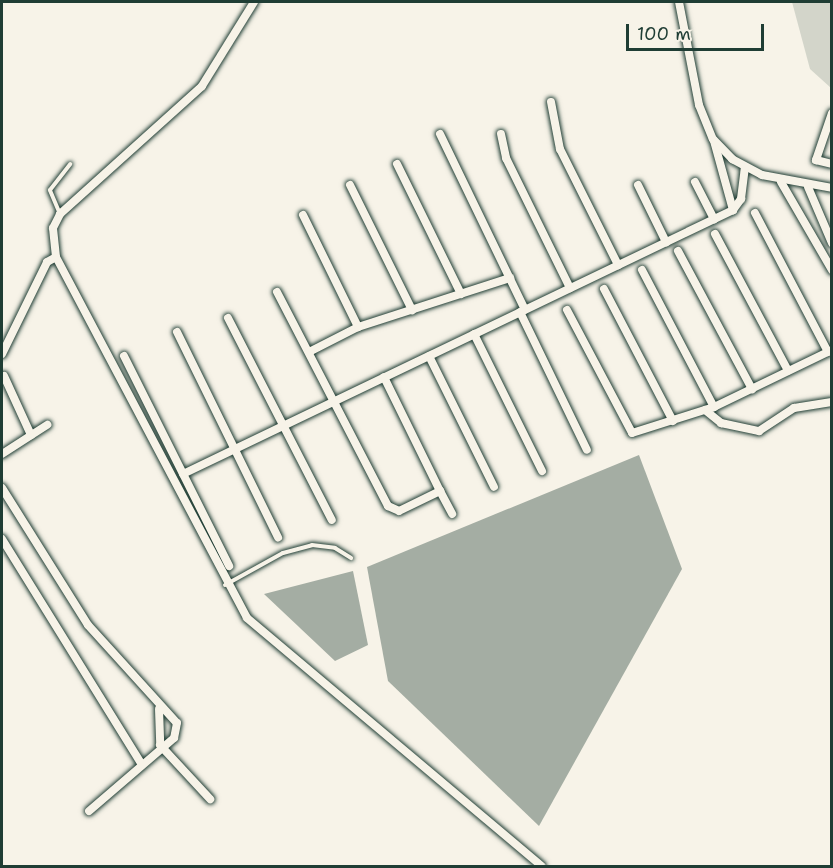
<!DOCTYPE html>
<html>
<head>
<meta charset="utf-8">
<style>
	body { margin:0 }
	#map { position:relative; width:833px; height:868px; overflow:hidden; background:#f7f3e8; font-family:"Shantell Sans",sans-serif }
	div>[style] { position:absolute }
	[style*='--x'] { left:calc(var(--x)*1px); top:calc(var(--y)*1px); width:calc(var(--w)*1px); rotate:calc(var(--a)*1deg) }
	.green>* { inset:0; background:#d3d5ca }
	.water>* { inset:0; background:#a4ada3 }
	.roads { filter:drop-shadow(0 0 2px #1f3d34) drop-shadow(0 0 2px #1f3d34) }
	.lane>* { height:4px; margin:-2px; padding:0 2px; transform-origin:2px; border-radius:2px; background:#f7f3e8 }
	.street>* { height:8px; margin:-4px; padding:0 4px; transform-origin:4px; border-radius:4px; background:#f7f3e8 }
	span { translate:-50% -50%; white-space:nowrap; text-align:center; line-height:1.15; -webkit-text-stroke:5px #f7f3e8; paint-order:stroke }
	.frame { position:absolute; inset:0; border:3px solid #1f3d34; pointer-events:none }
	.scale { position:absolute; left:626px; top:24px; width:138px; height:27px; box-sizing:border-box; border:3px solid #1f3d34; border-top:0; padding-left:8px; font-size:18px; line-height:21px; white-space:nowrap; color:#1f3d34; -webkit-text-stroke:4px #f7f3e8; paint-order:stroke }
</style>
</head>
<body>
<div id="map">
	<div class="green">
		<div style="clip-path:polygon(792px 2px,831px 2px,831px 88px,810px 69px)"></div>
	</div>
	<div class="water">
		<div style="clip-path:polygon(639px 455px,682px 569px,539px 826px,388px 681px,367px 567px)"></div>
		<div style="clip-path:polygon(353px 571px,368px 645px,335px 661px,264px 594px)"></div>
	</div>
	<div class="roads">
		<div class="lane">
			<div style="--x:60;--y:214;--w:26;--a:-113"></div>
			<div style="--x:50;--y:190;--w:33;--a:-52"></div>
			<div style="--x:225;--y:585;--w:66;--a:-28.9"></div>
			<div style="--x:283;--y:553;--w:30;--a:-15"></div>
			<div style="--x:312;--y:545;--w:23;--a:7"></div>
			<div style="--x:335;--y:548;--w:19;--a:32"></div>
		</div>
		<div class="street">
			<div style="--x:679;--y:2;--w:105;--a:79"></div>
			<div style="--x:699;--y:105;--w:37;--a:68"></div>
			<div style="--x:713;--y:139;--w:28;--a:46"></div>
			<div style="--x:732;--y:159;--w:34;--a:28"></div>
			<div style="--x:762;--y:175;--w:71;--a:10.5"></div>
			<div style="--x:551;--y:102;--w:48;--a:79.2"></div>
			<div style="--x:560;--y:149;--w:130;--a:63.4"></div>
			<div style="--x:832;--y:113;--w:50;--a:108.8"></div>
			<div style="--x:816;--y:160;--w:16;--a:14"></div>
			<div style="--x:440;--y:134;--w:195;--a:64.2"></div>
			<div style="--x:501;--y:134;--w:25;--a:78"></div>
			<div style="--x:506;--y:158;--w:145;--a:63.8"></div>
			<div style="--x:714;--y:141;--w:72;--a:74.6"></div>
			<div style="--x:397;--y:164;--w:145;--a:63.8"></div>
			<div style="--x:695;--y:182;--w:42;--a:62.8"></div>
			<div style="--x:781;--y:182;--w:102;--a:59.9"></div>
			<div style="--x:350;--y:185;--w:140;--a:63.6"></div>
			<div style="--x:638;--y:185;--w:64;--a:63.8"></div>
			<div style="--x:808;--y:187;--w:61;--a:66.8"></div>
			<div style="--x:755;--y:213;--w:157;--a:62.3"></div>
			<div style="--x:303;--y:215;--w:125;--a:63.8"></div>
			<div style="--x:715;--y:234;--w:155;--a:61.9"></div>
			<div style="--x:678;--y:251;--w:157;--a:61.8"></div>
			<div style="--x:56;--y:257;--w:29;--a:-96"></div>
			<div style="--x:53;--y:228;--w:16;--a:-63"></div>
			<div style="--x:60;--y:214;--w:191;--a:-42"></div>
			<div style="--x:202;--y:86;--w:99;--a:-58.2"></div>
			<div style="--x:642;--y:270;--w:155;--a:62.3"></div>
			<div style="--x:604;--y:289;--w:149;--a:62.4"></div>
			<div style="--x:277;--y:292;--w:241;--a:62.6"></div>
			<div style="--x:388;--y:506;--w:12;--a:24"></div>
			<div style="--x:399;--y:511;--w:46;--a:-26"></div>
			<div style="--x:440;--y:491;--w:127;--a:-116.2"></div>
			<div style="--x:567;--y:310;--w:139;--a:62.1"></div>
			<div style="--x:632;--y:433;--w:86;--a:-17.6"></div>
			<div style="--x:714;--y:407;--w:131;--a:-25.8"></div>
			<div style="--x:520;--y:312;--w:153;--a:64.1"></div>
			<div style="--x:228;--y:318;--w:227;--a:62.8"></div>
			<div style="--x:177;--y:332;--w:229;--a:63.8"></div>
			<div style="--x:474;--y:334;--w:153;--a:63.6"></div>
			<div style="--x:309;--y:352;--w:55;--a:-27"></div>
			<div style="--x:358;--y:327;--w:160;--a:-17.9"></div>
			<div style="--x:2;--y:354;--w:102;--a:-63.9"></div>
			<div style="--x:47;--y:262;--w:10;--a:-29"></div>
			<div style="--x:56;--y:257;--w:408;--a:62.1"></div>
			<div style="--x:247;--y:618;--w:385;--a:40.1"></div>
			<div style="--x:124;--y:356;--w:235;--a:63.4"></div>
			<div style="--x:429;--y:356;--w:146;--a:63.6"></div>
			<div style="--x:4;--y:376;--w:65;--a:65.4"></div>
			<div style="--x:705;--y:410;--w:21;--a:39"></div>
			<div style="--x:721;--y:423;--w:39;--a:12"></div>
			<div style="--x:759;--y:431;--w:42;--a:-33.3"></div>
			<div style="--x:794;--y:408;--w:38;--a:-9"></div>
			<div style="--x:2;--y:454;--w:54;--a:-32.8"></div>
			<div style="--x:183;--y:474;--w:610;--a:-25.64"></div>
			<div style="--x:733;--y:210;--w:14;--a:-54"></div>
			<div style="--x:741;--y:199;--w:32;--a:-83"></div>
			<div style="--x:2;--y:488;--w:162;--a:57.9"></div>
			<div style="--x:88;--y:625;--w:132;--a:47.8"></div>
			<div style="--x:177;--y:723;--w:15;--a:101"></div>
			<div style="--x:174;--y:738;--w:112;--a:139.3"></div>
			<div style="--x:440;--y:491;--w:26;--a:62"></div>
			<div style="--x:2;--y:539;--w:264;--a:58.2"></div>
			<div style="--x:159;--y:709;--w:36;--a:88"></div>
			<div style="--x:160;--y:745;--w:74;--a:47.2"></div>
		</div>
	</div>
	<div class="frame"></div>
	<div class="scale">100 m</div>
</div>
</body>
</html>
